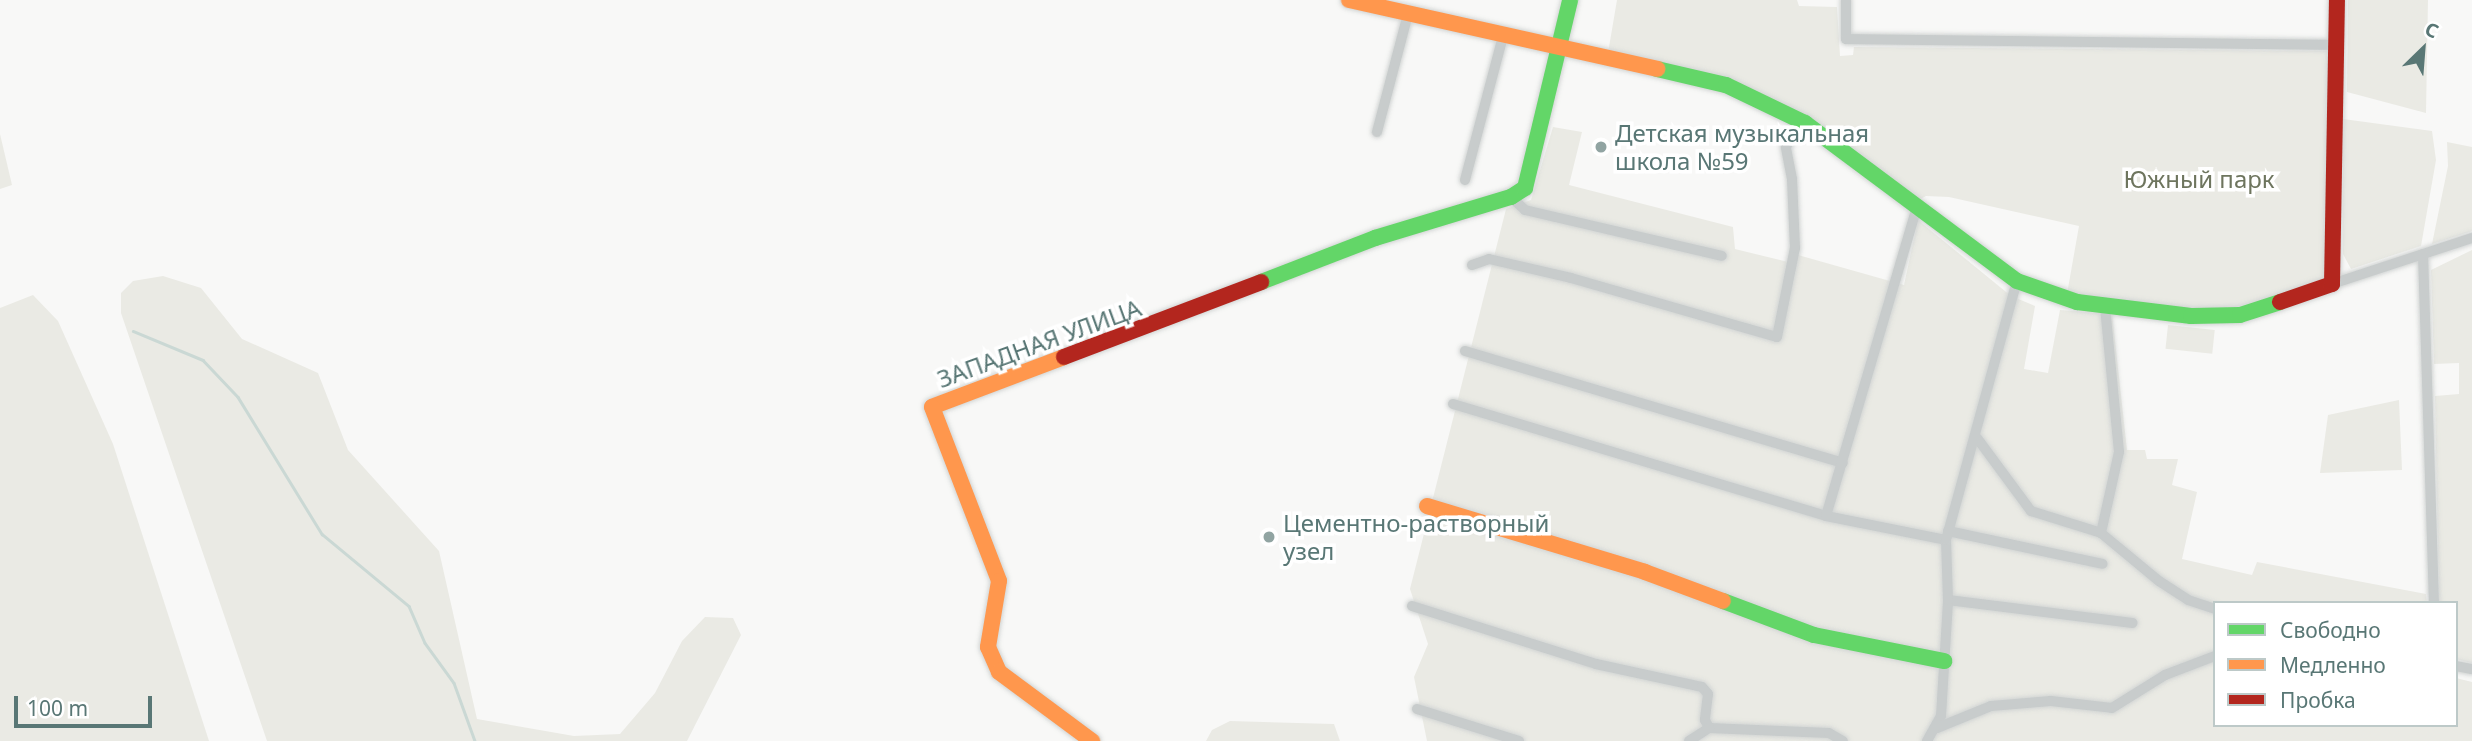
<!DOCTYPE html>
<html>
<head>
<meta charset="utf-8">
<style>
	body { margin:0 }
	#map { position:relative; width:2472px; height:741px; overflow:hidden; background:#f8f8f7; font-family:"Noto Sans",sans-serif }
	div>[style] { position:absolute }
	[style*='--x'] { left:calc(var(--x)*1px); top:calc(var(--y)*1px); width:calc(var(--w)*1px); rotate:calc(var(--a)*1deg) }
	.green>* { inset:0; background:#eaeae4; transform-origin:0 0 }
	.stream>* { height:2.5px; margin:-1.25px; padding:0 1.25px; transform-origin:1.25px; border-radius:1.25px; background:#cad8d4 }
	.roads { filter:drop-shadow(0 0 2px #d2d5d4) drop-shadow(0 0 2px #d2d5d4) }
	.street>* { height:10px; margin:-5px; padding:0 5px; transform-origin:5px; border-radius:5px; background:#c8cccc }
	.fast>* { height:16px; margin:-8px; padding:0 8px; transform-origin:8px; border-radius:8px; background:#63d668 }
	.slow>* { height:16px; margin:-8px; padding:0 8px; transform-origin:8px; border-radius:8px; background:#ff974d }
	.jam>* { height:16px; margin:-8px; padding:0 8px; transform-origin:8px; border-radius:8px; background:#b3261e }
	.dots>* { width:19px; height:19px; translate:-50% -50%; box-sizing:border-box; border:4px solid #fff; border-radius:50% }
	span { translate:-50% -50%; white-space:nowrap; text-align:center; line-height:1.15; -webkit-text-stroke:7px #fff; paint-order:stroke }
	.poi-label { font-size:24px; color:#597775 }
	.left { translate:0 -50%; text-align:left }
	.park-label { font-size:24px; color:#6e755e }
	.street-label { font-size:24px; color:#597775 }
	.legend { position:absolute; left:2213px; top:601px; width:245px; height:126px; box-sizing:border-box; background:#fff; border:2px solid #bdc9c8; margin:0; padding:9px 12px; list-style:none; font-size:21px; color:#597775 }
	.legend li { display:flex; align-items:center; gap:14px; height:35px }
	.legend b { width:35px; border:2px solid #bdc9c8 }
	.north { position:absolute; left:2388px; top:14px; width:70px; height:70px; -webkit-text-stroke:5px #fff; paint-order:stroke; rotate:25deg; font-size:19px; font-weight:700; line-height:28px; text-align:center; color:#597775 }
	.north::after { content:''; display:block; margin:auto; width:24px; height:32px; background:#597775; clip-path:polygon(50% 0,100% 100%,50% 72%,0 100%) }
	.scale { position:absolute; left:14px; top:696px; width:138px; height:32px; box-sizing:border-box; border:4px solid #597775; border-top:0; padding-left:9px; font-size:21px; line-height:24px; white-space:nowrap; color:#597775; -webkit-text-stroke:5px #fff; paint-order:stroke }
</style>
</head>
<body>
<div id="map">
	<div class="green">
		<div style="clip-path:polygon(1617px 0,1797px 0,1799px 6px,1837px 7px,1840px 56px,1853px 55px,1854px 47px,2332px 51px,2325px 283px,2232px 308px,2163px 307px,2067px 294px,2079px 226px,1949px 197px,1926px 196px,1915px 202px,1815px 121px,1608px 53px)"></div>
		<div style="clip-path:polygon(2348px 0,2428px 0,2426px 113px,2347px 92px)"></div>
		<div style="clip-path:polygon(2343px 119px,2432px 131px,2436px 160px,2421px 246px,2351px 269px,2343px 254px)"></div>
		<div style="clip-path:polygon(1553px 127px,1582px 132px,1569px 185px,1733px 227px,1735px 249px,1796px 264px,1798px 255px,1904px 285px,1918px 220px,2011px 296px,2035px 306px,2024px 369px,2048px 373px,2060px 310px,2112px 314px,2127px 450px,2145px 450px,2147px 459px,2178px 459px,2172px 485px,2197px 492px,2182px 559px,2252px 575px,2257px 562px,2426px 594px,2427px 603px,2215px 603px,2215px 725px,2456px 725px,2456px 678px,2472px 682px,2472px 741px,1427px 741px,1414px 677px,1428px 644px,1410px 589px,1506px 209px,1531px 200px)"></div>
		<div style="clip-path:polygon(0 134px,12px 185px,0 189px)"></div>
		<div style="clip-path:polygon(2447px 142px,2472px 147px,2472px 231px,2432px 244px,2448px 166px)"></div>
		<div style="clip-path:polygon(2472px 250px,2472px 663px,2456px 659px,2456px 603px,2439px 603px,2435px 396px,2459px 394px,2459px 363px,2434px 364px,2431px 270px)"></div>
		<div style="clip-path:polygon(163px 276px,201px 288px,242px 339px,318px 373px,348px 450px,439px 551px,477px 719px,574px 736px,620px 734px,655px 693px,682px 641px,705px 617px,733px 618px,741px 635px,687px 741px,267px 741px,121px 313px,121px 293px,133px 281px)"></div>
		<div style="clip-path:polygon(33px 295px,58px 321px,113px 444px,209px 741px,0 741px,0 308px)"></div>
		<div style="left:2168px;top:325px;width:47px;height:24px;rotate:6deg"></div>
		<div style="clip-path:polygon(2399px 400px,2402px 470px,2320px 473px,2328px 415px)"></div>
		<div style="clip-path:polygon(1230px 721px,1334px 724px,1340px 741px,1206px 741px,1212px 730px)"></div>
	</div>
	<div class="stream">
		<div style="--x:133;--y:331;--w:76;--a:22.5"></div>
		<div style="--x:203;--y:360;--w:51;--a:46.6"></div>
		<div style="--x:238;--y:397;--w:161;--a:58.5"></div>
		<div style="--x:322;--y:534;--w:113;--a:39.6"></div>
		<div style="--x:409;--y:606;--w:40;--a:66.6"></div>
		<div style="--x:425;--y:643;--w:49;--a:54.1"></div>
		<div style="--x:454;--y:683;--w:62;--a:70.1"></div>
	</div>
	<div class="roads">
		<div class="street">
			<div style="--x:1846;--y:0;--w:39;--a:90"></div>
			<div style="--x:1846;--y:39;--w:491;--a:0.7"></div>
			<div style="--x:1377;--y:132;--w:122;--a:-75.3"></div>
			<div style="--x:1465;--y:180;--w:149;--a:-75.2"></div>
			<div style="--x:1511;--y:197;--w:19;--a:43"></div>
			<div style="--x:1525;--y:210;--w:202;--a:13.1"></div>
			<div style="--x:2423;--y:254;--w:349;--a:88.2"></div>
			<div style="--x:1472;--y:265;--w:18;--a:-19"></div>
			<div style="--x:1489;--y:259;--w:84;--a:13"></div>
			<div style="--x:1571;--y:278;--w:214;--a:16"></div>
			<div style="--x:1777;--y:337;--w:91;--a:-78.6"></div>
			<div style="--x:1795;--y:248;--w:69;--a:-92.5"></div>
			<div style="--x:1792;--y:179;--w:33;--a:-101"></div>
			<div style="--x:1786;--y:147;--w:30;--a:-63"></div>
			<div style="--x:2332;--y:284;--w:147;--a:-18.2"></div>
			<div style="--x:1465;--y:351;--w:394;--a:16.5"></div>
			<div style="--x:1453;--y:404;--w:389;--a:16.7"></div>
			<div style="--x:1826;--y:516;--w:122;--a:11.3"></div>
			<div style="--x:1977;--y:438;--w:91;--a:53.5"></div>
			<div style="--x:2031;--y:511;--w:73;--a:17.4"></div>
			<div style="--x:2101;--y:533;--w:75;--a:39.6"></div>
			<div style="--x:2159;--y:581;--w:35;--a:33"></div>
			<div style="--x:2188;--y:600;--w:28;--a:18"></div>
			<div style="--x:1826;--y:516;--w:323;--a:-73.6"></div>
			<div style="--x:1948;--y:531;--w:158;--a:12"></div>
			<div style="--x:2101;--y:533;--w:83;--a:-77.5"></div>
			<div style="--x:2119;--y:452;--w:146;--a:-95.5"></div>
			<div style="--x:1948;--y:600;--w:186;--a:7.1"></div>
			<div style="--x:1412;--y:606;--w:193;--a:17.5"></div>
			<div style="--x:1596;--y:664;--w:108;--a:12.2"></div>
			<div style="--x:1702;--y:687;--w:9;--a:49"></div>
			<div style="--x:1708;--y:694;--w:26;--a:97"></div>
			<div style="--x:1705;--y:720;--w:9;--a:63"></div>
			<div style="--x:1709;--y:728;--w:120;--a:2.4"></div>
			<div style="--x:1829;--y:733;--w:16;--a:30"></div>
			<div style="--x:2456;--y:666;--w:16;--a:11"></div>
			<div style="--x:1417;--y:709;--w:107;--a:17.4"></div>
			<div style="--x:1937;--y:728;--w:58;--a:-22.2"></div>
			<div style="--x:1991;--y:706;--w:60;--a:-4.8"></div>
			<div style="--x:2051;--y:701;--w:61;--a:6.5"></div>
			<div style="--x:2112;--y:708;--w:62;--a:-31.9"></div>
			<div style="--x:2165;--y:675;--w:53;--a:-20.8"></div>
			<div style="--x:1689;--y:741;--w:24;--a:-33"></div>
			<div style="--x:1927;--y:741;--w:29;--a:-61"></div>
			<div style="--x:1941;--y:716;--w:116;--a:-86.5"></div>
			<div style="--x:1948;--y:600;--w:60;--a:-91.9"></div>
			<div style="--x:1946;--y:540;--w:269;--a:-74.7"></div>
		</div>
		<div class="fast">
			<div style="--x:1657;--y:69;--w:71;--a:13.1"></div>
			<div style="--x:1726;--y:85;--w:88;--a:25.7"></div>
			<div style="--x:1805;--y:123;--w:264;--a:36.7"></div>
			<div style="--x:2017;--y:281;--w:64;--a:19.3"></div>
			<div style="--x:2077;--y:302;--w:115;--a:7"></div>
			<div style="--x:2191;--y:316;--w:49;--a:-1.2"></div>
			<div style="--x:2240;--y:315;--w:42;--a:-18"></div>
			<div style="--x:1261;--y:282;--w:122;--a:-21.1"></div>
			<div style="--x:1375;--y:238;--w:142;--a:-16.8"></div>
			<div style="--x:1511;--y:197;--w:17;--a:-33"></div>
			<div style="--x:1525;--y:188;--w:193;--a:-76.5"></div>
			<div style="--x:1723;--y:601;--w:97;--a:20.5"></div>
			<div style="--x:1814;--y:635;--w:133;--a:11.3"></div>
		</div>
		<div class="slow">
			<div style="--x:1349;--y:0;--w:316;--a:12.6"></div>
			<div style="--x:1064;--y:357;--w:141;--a:159.3"></div>
			<div style="--x:932;--y:407;--w:186;--a:68.9"></div>
			<div style="--x:999;--y:581;--w:67;--a:99.5"></div>
			<div style="--x:988;--y:647;--w:27;--a:66"></div>
			<div style="--x:999;--y:672;--w:116;--a:36.6"></div>
			<div style="--x:1427;--y:506;--w:228;--a:16.8"></div>
			<div style="--x:1645;--y:572;--w:83;--a:20.4"></div>
		</div>
		<div class="jam">
			<div style="--x:2280;--y:302;--w:55;--a:-19.1"></div>
			<div style="--x:2332;--y:284;--w:284;--a:-89"></div>
			<div style="--x:1064;--y:357;--w:211;--a:-20.8"></div>
		</div>
	</div>
	<div class="dots">
		<div style="left:1601px;top:147px;background:#91a4a2"></div>
		<div style="left:1269px;top:537px;background:#91a4a2"></div>
	</div>
	<div class="poi-label">
		<span class="left" style="left:1615px;top:147px">Детская музыкальная<br>школа №59</span>
		<span class="left" style="left:1283px;top:537px">Цементно-растворный<br>узел</span>
	</div>
	<div class="park-label">
		<span style="left:2199px;top:179px">Южный парк</span>
	</div>
	<div class="street-label">
		<span style="left:1039px;top:343px;rotate:-20deg">ЗАПАДНАЯ УЛИЦА</span>
	</div>
	<ul class="legend">
	<li><b style="height:9px;background:#63d668"></b>Свободно</li>
	<li><b style="height:9px;background:#ff974d"></b>Медленно</li>
	<li><b style="height:9px;background:#b3261e"></b>Пробка</li>
	</ul>
	<div class="north">С</div>
	<div class="scale">100 m</div>
</div>
</body>
</html>
